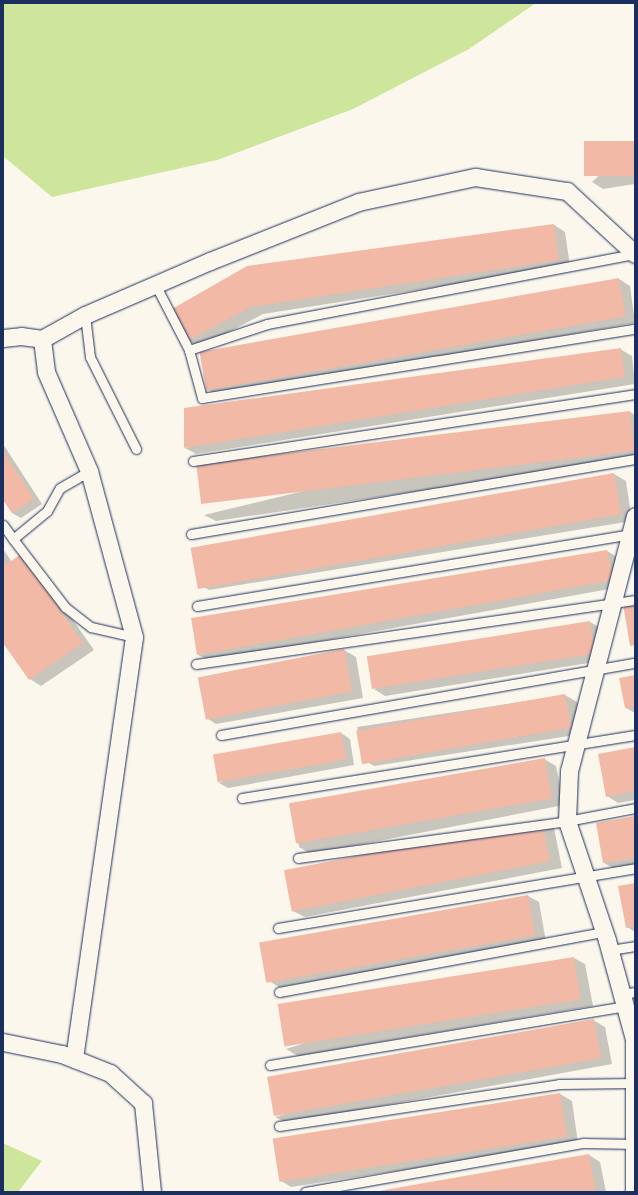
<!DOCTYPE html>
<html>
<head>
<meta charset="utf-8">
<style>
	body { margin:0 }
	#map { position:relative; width:638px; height:1195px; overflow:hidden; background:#fbf7ec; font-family:"Playpen Sans",sans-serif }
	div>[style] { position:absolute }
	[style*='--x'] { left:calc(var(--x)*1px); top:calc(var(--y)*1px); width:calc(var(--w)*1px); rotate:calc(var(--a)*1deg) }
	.green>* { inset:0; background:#cde69c }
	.shadow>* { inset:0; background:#0003 }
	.building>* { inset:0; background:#f1b9a6; transform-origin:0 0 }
	.roads { filter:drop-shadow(0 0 1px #1b2f5e) drop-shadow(0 0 1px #1b2f5e) }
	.lane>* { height:9px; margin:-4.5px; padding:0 4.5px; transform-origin:4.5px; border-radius:4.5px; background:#fbf7ec }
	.street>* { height:17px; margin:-8.5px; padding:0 8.5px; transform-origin:8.5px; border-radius:8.5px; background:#fbf7ec }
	span { translate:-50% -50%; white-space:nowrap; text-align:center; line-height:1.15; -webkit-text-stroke:3px #fbf7ec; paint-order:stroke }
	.frame { position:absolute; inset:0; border:4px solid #1b2f5e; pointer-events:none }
</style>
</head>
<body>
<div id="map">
	<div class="green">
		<div style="clip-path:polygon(3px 3px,536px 3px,469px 49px,353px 109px,217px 160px,52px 197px,3px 156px)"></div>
		<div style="clip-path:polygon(3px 1143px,42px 1161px,18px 1192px,3px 1192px)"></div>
	</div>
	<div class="shadow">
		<div style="clip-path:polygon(635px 142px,635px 184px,603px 189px,592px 182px)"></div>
		<div style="clip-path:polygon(554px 225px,565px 232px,570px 266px,263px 314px,200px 347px,188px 340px,173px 310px)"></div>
		<div style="clip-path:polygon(619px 279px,630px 286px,635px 323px,220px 396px,208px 390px)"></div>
		<div style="clip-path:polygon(620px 349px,632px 356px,635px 384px,196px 454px,185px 448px)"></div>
		<div style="clip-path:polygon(630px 412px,635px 415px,635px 459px,216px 521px,204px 515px)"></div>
		<div style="clip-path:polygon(3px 444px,42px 504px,21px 518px,12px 513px,3px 499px)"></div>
		<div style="clip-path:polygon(614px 474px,626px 481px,632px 521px,209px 590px,197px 583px)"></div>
		<div style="clip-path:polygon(3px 549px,12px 562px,32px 562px,94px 650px,41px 686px,30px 679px,3px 641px)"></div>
		<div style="clip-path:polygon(607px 551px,619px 558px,626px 586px,210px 661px,198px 655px)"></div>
		<div style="clip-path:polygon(590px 622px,601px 628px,607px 660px,385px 696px,374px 689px)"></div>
		<div style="clip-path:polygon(344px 650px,356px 657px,363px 698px,216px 724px,205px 717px)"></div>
		<div style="clip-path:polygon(635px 676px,635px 713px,626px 708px)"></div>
		<div style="clip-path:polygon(565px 695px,577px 702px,582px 734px,374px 766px,362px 759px,357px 727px)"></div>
		<div style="clip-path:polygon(341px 733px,350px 739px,354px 765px,228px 788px,219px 783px)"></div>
		<div style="clip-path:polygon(635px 748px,635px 800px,618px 803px,607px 796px)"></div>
		<div style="clip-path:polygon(544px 759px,556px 766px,564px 805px,311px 854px,299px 847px,292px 808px)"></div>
		<div style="clip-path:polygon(635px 817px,635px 866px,615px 869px,604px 863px)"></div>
		<div style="clip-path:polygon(542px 821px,554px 828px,562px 868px,305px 917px,293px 911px)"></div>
		<div style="clip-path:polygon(635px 884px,635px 932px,627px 927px)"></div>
		<div style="clip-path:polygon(528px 896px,539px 902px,546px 942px,279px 987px,267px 980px)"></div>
		<div style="clip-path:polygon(574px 958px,585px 964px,593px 1006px,298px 1056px,286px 1049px)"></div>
		<div style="clip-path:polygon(593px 1020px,605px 1027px,612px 1064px,287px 1123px,275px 1117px)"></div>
		<div style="clip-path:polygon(560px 1094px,572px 1101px,578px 1143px,291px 1187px,280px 1180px)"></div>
		<div style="clip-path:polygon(589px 1155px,600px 1162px,606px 1192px,380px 1192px)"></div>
	</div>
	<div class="building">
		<div style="left:635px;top:141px;width:35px;height:51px;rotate:90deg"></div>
		<div style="clip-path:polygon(554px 224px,559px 260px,251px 307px,187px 341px,172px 309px,247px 266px)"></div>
		<div style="left:619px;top:278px;width:39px;height:426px;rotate:80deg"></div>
		<div style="clip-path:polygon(621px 348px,625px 377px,184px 448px,184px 408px)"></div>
		<div style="left:630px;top:411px;width:40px;height:437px;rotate:83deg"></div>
		<div style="clip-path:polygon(3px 451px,34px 499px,12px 513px,3px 500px)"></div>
		<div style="left:614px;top:473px;width:42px;height:430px;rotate:80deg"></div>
		<div style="clip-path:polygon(607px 550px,614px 580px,197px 655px,191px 618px)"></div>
		<div style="clip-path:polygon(21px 554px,83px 643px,29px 680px,3px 643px,3px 558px,7px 564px)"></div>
		<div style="clip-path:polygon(635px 602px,635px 645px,630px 646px,623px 604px)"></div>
		<div style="left:590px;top:621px;width:33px;height:226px;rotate:81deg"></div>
		<div style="left:344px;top:649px;width:43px;height:149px;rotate:79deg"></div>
		<div style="clip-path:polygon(635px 675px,635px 707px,625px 708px,619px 678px)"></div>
		<div style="left:565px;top:694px;width:34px;height:212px;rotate:80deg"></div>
		<div style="left:341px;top:732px;width:28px;height:130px;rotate:80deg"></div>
		<div style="clip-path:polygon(635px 747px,635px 791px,606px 797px,598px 754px)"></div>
		<div style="left:545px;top:758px;width:41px;height:260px;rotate:80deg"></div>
		<div style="clip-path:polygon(635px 816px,635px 858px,603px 863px,596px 823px)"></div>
		<div style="left:542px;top:820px;width:42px;height:263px;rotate:79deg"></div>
		<div style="clip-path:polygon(635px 883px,635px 926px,626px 928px,618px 886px)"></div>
		<div style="left:528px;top:895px;width:41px;height:273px;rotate:80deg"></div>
		<div style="left:574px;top:957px;width:43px;height:300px;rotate:81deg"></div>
		<div style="left:594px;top:1019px;width:40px;height:332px;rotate:80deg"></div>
		<div style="left:560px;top:1093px;width:44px;height:291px;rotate:81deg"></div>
		<div style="clip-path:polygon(589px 1154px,596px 1192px,379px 1192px,379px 1191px)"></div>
	</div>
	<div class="roads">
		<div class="lane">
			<div style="--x:155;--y:284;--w:74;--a:62.7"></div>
			<div style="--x:189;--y:350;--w:50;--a:74.8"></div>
			<div style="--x:202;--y:398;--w:438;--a:-9.1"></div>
			<div style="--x:85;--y:315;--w:42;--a:83.2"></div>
			<div style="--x:90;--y:357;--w:103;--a:63.4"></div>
			<div style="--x:189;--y:350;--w:82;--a:-18.4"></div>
			<div style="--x:267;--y:324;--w:375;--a:-10.8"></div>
			<div style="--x:193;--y:461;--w:447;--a:-8.6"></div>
			<div style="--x:3;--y:525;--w:17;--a:54"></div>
			<div style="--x:13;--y:539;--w:44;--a:-39.5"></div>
			<div style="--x:47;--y:511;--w:26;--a:-61"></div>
			<div style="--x:60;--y:488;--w:34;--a:-30"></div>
			<div style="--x:191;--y:534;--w:450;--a:-9.6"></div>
			<div style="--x:13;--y:539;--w:86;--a:52.6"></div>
			<div style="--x:65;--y:607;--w:33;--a:38"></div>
			<div style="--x:91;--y:627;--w:44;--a:13.1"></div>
			<div style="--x:197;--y:606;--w:442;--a:-9.4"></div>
			<div style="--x:196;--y:664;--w:444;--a:-8.3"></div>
			<div style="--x:221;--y:735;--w:420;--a:-9.9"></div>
			<div style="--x:242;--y:798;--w:398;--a:-9.1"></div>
			<div style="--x:298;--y:858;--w:272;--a:-7.8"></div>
			<div style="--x:567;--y:821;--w:69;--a:-10.8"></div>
			<div style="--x:278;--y:928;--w:362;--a:-9.5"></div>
			<div style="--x:610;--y:950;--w:25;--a:-9"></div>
			<div style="--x:279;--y:992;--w:330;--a:-10.5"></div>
			<div style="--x:622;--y:994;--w:13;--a:-9"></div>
			<div style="--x:270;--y:1065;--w:361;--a:-9.4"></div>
			<div style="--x:279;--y:1126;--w:283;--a:-8.5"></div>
			<div style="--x:559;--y:1084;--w:76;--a:-0.8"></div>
			<div style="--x:305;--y:1192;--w:283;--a:-10"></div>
			<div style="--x:584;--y:1143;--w:51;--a:1.1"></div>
		</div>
		<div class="street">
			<div style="--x:3;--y:338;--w:18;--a:-6"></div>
			<div style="--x:21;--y:336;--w:21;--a:8"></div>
			<div style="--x:42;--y:339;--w:49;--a:-29.2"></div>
			<div style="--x:85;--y:315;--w:136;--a:-23.4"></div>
			<div style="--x:210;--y:261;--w:159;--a:-21.7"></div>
			<div style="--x:358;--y:202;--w:120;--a:-12.1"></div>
			<div style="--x:475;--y:177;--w:93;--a:8.7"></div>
			<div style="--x:567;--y:191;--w:93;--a:42.8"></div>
			<div style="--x:42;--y:339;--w:33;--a:83"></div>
			<div style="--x:46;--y:372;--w:108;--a:66.5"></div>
			<div style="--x:89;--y:471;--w:172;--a:74.8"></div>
			<div style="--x:134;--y:637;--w:426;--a:98.1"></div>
			<div style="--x:3;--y:1042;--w:60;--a:11.5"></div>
			<div style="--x:62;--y:1054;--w:52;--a:21.6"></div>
			<div style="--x:110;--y:1073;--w:45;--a:42.3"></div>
			<div style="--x:143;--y:1103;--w:89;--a:84.2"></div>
			<div style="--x:634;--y:1192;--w:153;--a:-90"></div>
			<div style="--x:634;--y:1039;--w:103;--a:-105.3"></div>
			<div style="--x:607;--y:940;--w:126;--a:-108.6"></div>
			<div style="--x:567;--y:821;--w:50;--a:-87.7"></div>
			<div style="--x:569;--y:771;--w:263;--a:-75.5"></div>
		</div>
	</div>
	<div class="frame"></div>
</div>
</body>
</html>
